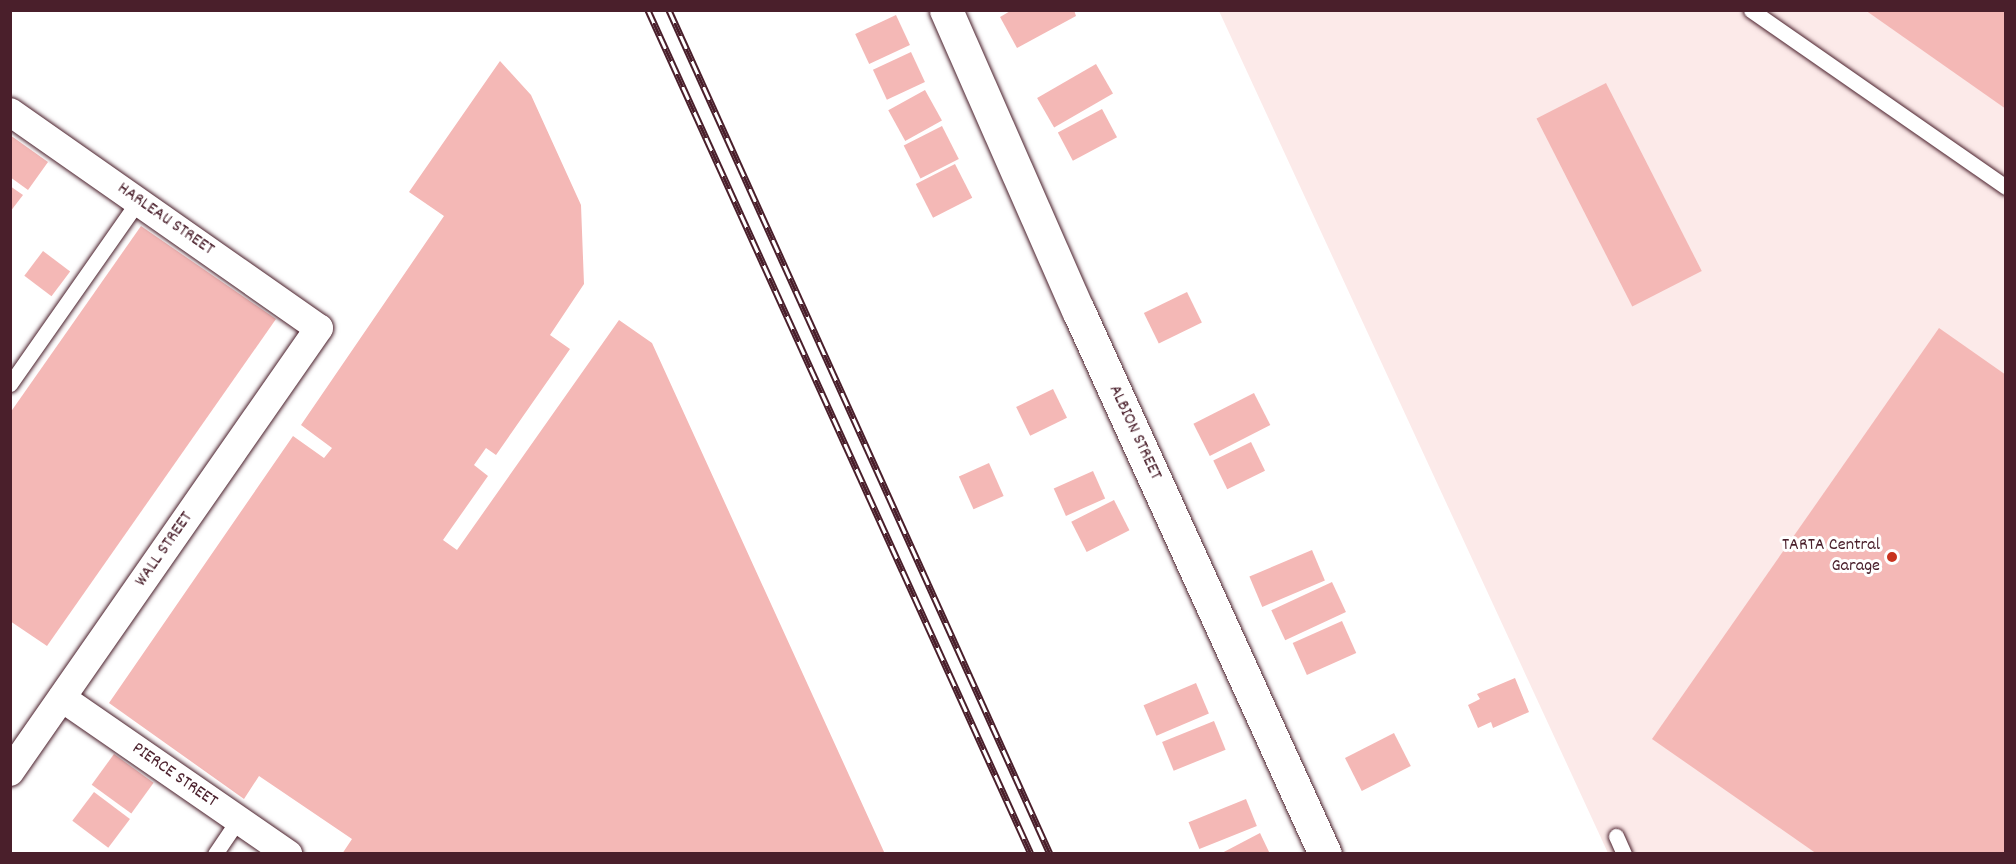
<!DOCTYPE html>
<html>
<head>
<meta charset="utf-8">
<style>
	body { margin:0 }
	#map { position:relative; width:2016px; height:864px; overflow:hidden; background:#fff; font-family:Dekko,sans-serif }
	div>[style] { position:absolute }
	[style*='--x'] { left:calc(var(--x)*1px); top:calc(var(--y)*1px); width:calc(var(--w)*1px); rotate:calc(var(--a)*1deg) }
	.built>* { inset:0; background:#fceae9 }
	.building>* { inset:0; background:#f4b8b6; transform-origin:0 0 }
	.roads { filter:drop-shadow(0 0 2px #4a1f2b) drop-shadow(0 0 2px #4a1f2b) }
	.lane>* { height:15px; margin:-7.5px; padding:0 7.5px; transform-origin:7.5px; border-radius:7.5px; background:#fff }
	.street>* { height:28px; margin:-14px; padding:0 14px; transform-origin:14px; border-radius:14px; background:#fff }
	.secondary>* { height:33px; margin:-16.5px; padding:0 16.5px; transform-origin:16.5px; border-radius:16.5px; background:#fff }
	.rail>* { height:7px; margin-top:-3.5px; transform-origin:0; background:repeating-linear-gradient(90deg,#fff 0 14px,#4a1f2b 0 28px); box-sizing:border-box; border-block:2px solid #4a1f2b }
	.dots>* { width:16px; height:16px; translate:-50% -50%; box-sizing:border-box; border:3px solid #fff; border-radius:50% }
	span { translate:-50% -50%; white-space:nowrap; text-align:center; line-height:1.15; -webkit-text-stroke:6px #fff; paint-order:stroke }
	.street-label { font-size:18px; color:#4a1f2b }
	.poi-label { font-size:18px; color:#4a1f2b }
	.right { translate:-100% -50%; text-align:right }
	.frame { position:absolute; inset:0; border:12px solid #4a1f2b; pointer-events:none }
</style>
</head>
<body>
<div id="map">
	<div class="built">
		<div style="clip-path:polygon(1219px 11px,2005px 11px,2005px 853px,1608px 853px)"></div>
	</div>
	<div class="building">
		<div style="clip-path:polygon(1012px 10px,1074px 10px,1076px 16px,1017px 48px,1000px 17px)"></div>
		<div style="clip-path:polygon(1865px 10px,2006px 10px,2006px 109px)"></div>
		<div style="left:896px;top:15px;width:33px;height:45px;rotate:65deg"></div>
		<div style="left:911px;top:52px;width:33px;height:42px;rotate:65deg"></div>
		<div style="clip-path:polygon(500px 61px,531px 95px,581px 205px,584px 284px,550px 335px,570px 349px,496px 455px,486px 448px,474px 465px,488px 476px,443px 540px,457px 550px,619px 320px,652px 343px,885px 854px,342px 854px,352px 839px,259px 776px,244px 799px,109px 703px,293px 436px,324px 458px,332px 448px,301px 425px,444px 216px,409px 192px)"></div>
		<div style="left:1096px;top:64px;width:34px;height:68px;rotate:60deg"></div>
		<div style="left:1606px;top:83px;width:211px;height:78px;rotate:63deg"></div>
		<div style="left:925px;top:90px;width:35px;height:42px;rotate:61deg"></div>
		<div style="left:1102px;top:109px;width:32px;height:50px;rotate:62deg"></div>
		<div style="left:942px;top:126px;width:37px;height:43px;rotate:63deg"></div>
		<div style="clip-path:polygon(10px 135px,48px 162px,28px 190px,10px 177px)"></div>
		<div style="left:955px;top:164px;width:38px;height:44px;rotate:63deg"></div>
		<div style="clip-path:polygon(10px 186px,23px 195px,10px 212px)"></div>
		<div style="clip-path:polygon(141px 226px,276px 319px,47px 646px,10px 621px,10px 413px)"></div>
		<div style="left:43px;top:251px;width:34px;height:31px;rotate:37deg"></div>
		<div style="left:1187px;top:292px;width:34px;height:48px;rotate:64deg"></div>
		<div style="clip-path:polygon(1939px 328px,2006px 375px,2006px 854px,1817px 854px,1652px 739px)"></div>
		<div style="left:1053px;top:389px;width:32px;height:41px;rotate:64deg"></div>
		<div style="left:1254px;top:393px;width:36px;height:68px;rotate:63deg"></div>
		<div style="left:1251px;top:442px;width:32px;height:42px;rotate:64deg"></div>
		<div style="left:989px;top:463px;width:36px;height:33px;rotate:66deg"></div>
		<div style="left:1093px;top:471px;width:30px;height:43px;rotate:66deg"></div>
		<div style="left:1114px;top:500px;width:34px;height:48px;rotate:63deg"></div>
		<div style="left:1312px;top:550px;width:33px;height:68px;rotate:67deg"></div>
		<div style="left:1332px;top:582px;width:33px;height:67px;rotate:65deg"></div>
		<div style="left:1342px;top:621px;width:35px;height:54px;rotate:66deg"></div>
		<div style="clip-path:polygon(1515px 678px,1529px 712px,1493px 728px,1491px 722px,1478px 728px,1468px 705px,1480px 699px,1477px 694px)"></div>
		<div style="left:1196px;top:683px;width:33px;height:57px;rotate:67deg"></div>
		<div style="left:1214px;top:721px;width:31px;height:56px;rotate:68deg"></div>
		<div style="left:1394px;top:733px;width:37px;height:55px;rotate:63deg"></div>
		<div style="left:114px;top:754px;width:49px;height:38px;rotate:36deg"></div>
		<div style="left:94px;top:792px;width:45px;height:36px;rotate:37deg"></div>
		<div style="left:1246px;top:799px;width:29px;height:62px;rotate:68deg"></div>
		<div style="clip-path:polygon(1260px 833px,1270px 854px,1220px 854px)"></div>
	</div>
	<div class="roads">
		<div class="lane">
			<div style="--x:1751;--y:10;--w:310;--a:34.8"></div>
			<div style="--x:10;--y:384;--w:223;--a:-55"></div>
			<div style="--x:1616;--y:836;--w:20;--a:66"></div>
			<div style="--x:215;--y:854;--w:41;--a:-55.9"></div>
		</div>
		<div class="street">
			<div style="--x:10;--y:112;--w:377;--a:35"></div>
			<div style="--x:319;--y:328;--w:541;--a:124.84"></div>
			<div style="--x:62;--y:698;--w:275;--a:34.6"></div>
		</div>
		<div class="secondary">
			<div style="--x:946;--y:10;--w:328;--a:66.3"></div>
			<div style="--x:1078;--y:310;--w:597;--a:65.58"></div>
		</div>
	</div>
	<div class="rail">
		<div style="--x:648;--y:10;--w:927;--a:65.59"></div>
		<div style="--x:669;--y:10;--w:926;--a:65.7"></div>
	</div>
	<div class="dots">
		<div style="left:1892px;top:557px;background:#c8321e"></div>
	</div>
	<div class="street-label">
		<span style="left:165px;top:220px;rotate:35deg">HARLEAU STREET</span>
		<span style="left:1134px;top:433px;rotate:65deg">ALBION STREET</span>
		<span style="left:165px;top:550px;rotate:-55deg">WALL STREET</span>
		<span style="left:174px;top:776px;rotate:35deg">PIERCE STREET</span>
	</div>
	<div class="poi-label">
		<span class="right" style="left:1880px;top:557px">TARTA Central<br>Garage</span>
	</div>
	<div class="frame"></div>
</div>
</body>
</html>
